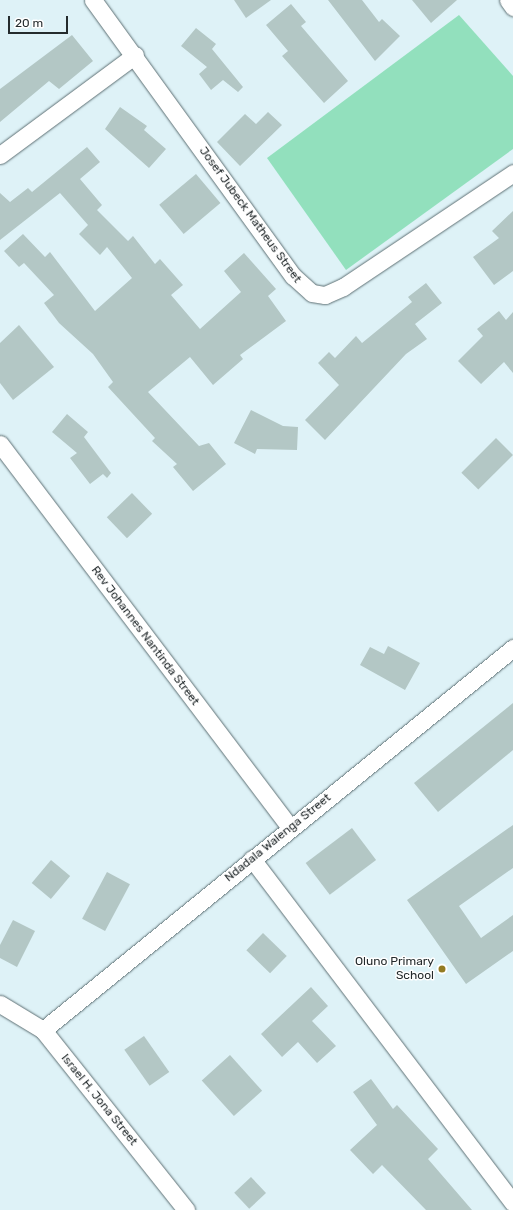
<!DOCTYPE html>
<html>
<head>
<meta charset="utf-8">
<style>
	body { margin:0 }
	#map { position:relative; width:513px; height:1210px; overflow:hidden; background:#def2f7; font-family:Rubik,sans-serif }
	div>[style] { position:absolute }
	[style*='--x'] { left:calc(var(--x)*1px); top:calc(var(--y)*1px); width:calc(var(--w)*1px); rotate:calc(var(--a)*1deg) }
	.green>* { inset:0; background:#92e0bd }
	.building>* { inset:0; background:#b3c7c5; transform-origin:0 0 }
	.roads { filter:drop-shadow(0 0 1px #5e7074) drop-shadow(0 0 1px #5e7074) }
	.minor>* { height:17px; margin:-8.5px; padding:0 8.5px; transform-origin:8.5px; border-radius:8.5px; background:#fff }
	.dots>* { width:11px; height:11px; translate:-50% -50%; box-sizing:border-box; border:2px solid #fff; border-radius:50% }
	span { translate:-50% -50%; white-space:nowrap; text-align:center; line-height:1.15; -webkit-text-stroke:3px #fff; paint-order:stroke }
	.street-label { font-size:12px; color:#242b2d }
	.poi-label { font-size:12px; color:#242b2d }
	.right { translate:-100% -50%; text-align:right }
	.scale { position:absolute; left:8px; top:16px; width:60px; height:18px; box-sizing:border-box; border:2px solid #242b2d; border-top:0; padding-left:5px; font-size:12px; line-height:14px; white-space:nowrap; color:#242b2d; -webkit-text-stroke:3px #fff; paint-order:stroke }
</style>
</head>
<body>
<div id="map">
	<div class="green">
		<div style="clip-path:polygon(459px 15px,513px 76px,513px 149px,346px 270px,267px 158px)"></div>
	</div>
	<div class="building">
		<div style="clip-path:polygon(234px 0,271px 0,246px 18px)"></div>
		<div style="clip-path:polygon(328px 0,362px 0,379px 22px,382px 19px,400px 36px,375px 61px)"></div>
		<div style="clip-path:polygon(412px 0,457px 0,431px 23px)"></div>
		<div style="clip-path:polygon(291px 4px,306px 22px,301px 26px,348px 81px,324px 103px,282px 56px,288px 51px,266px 25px)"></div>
		<div style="clip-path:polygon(196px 28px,216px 44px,212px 49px,243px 87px,238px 92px,223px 80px,211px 90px,199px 74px,207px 67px,181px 46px)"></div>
		<div style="clip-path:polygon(72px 35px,93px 61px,59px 89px,49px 81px,0 122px,0 89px)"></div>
		<div style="clip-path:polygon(120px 107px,147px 126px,144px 130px,166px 149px,149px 168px,105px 129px)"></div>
		<div style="clip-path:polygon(268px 112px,282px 125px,240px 166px,217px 142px,245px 114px,256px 124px)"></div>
		<div style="clip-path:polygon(87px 147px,100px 162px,80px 179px,102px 205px,97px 210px,128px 241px,133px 236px,155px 264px,160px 259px,183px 285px,171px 295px,200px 329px,241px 292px,224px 271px,244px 253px,276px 289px,268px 296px,286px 321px,240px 355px,243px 359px,213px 385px,190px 357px,148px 392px,199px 446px,209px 443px,226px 464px,193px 491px,173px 467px,177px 464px,152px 441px,155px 438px,108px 387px,113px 382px,93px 354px,59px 323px,44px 303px,54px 295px,24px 263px,19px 267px,4px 251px,23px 234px,45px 257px,50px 252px,95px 311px,132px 278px,107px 247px,100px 255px,79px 234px,88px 225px,60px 193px,0 240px,0 193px,10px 202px,28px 188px,32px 192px)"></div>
		<div style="left:196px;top:174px;width:38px;height:48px;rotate:50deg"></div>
		<div style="clip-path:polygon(513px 211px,513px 271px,494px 285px,473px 257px,499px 238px,492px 231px)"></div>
		<div style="clip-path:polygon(426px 283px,442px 303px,415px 324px,427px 339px,406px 354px,325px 440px,305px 420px,339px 385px,318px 363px,329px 352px,335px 358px,356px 336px,362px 343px,412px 302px,408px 297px)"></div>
		<div style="clip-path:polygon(499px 311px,506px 320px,513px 312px,513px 373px,504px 362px,481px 384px,458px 361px,483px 336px,477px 329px)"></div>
		<div style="clip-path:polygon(19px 325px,54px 367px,13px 400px,0 383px,0 343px)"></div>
		<div style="clip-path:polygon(251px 410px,283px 426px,298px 427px,297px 450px,257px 449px,255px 454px,234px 443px)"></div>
		<div style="clip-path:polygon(67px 414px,88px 432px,84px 437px,111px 473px,107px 478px,103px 474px,90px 484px,70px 458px,77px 453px,52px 432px)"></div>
		<div style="left:496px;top:438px;width:24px;height:49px;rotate:45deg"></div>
		<div style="left:132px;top:493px;width:29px;height:35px;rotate:46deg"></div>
		<div style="clip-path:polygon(388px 646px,420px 663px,405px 690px,360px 665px,370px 647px,384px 654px)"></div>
		<div style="clip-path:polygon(513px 703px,513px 750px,438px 812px,414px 783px)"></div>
		<div style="clip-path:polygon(513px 825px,513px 868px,459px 906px,481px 938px,513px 915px,513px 951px,466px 984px,407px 900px)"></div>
		<div style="left:352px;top:828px;width:40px;height:58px;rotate:53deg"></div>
		<div style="left:51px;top:860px;width:25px;height:30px;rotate:40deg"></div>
		<div style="left:107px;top:872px;width:26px;height:53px;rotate:28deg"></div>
		<div style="clip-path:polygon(13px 920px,35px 931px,17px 967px,0 958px,0 945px)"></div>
		<div style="left:263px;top:933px;width:33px;height:24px;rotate:44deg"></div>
		<div style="clip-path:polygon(311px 987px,328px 1006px,312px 1021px,336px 1046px,317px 1063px,298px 1042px,282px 1057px,261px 1034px)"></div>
		<div style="left:144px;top:1036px;width:44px;height:24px;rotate:55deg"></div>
		<div style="left:230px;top:1055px;width:48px;height:38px;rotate:48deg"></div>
		<div style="clip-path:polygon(371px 1079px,393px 1109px,397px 1105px,438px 1149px,428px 1159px,472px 1210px,426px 1210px,382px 1165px,373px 1174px,350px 1150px,377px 1125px,353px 1092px)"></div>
		<div style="left:251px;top:1177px;width:22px;height:23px;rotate:47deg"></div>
	</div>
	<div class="roads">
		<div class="minor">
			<div style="--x:93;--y:0;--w:341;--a:54.1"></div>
			<div style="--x:293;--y:276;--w:25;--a:42"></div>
			<div style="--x:312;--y:293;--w:13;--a:9"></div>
			<div style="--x:325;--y:295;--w:20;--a:-24"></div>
			<div style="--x:343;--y:287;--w:205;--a:-33.8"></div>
			<div style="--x:508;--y:0;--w:9;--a:54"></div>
			<div style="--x:0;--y:155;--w:168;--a:-36.5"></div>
			<div style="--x:0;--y:444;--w:481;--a:52.9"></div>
			<div style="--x:252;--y:859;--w:432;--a:52.8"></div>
			<div style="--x:0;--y:1004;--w:50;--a:31.2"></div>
			<div style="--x:43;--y:1030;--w:230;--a:51.5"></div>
			<div style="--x:43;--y:1030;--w:606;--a:-39.1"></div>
		</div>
	</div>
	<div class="dots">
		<div style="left:442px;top:969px;background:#937b22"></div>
	</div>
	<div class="street-label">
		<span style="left:250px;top:215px;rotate:54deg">Josef Jubeck Matheus Street</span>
		<span style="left:145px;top:636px;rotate:53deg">Rev Johannes Nantinda Street</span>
		<span style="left:278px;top:838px;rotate:-39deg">Ndadala Walenga Street</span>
		<span style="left:99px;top:1100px;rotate:51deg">Israel H. Jona Street</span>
	</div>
	<div class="poi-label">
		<span class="right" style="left:434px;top:969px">Oluno Primary<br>School</span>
	</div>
	<div class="scale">20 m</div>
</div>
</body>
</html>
